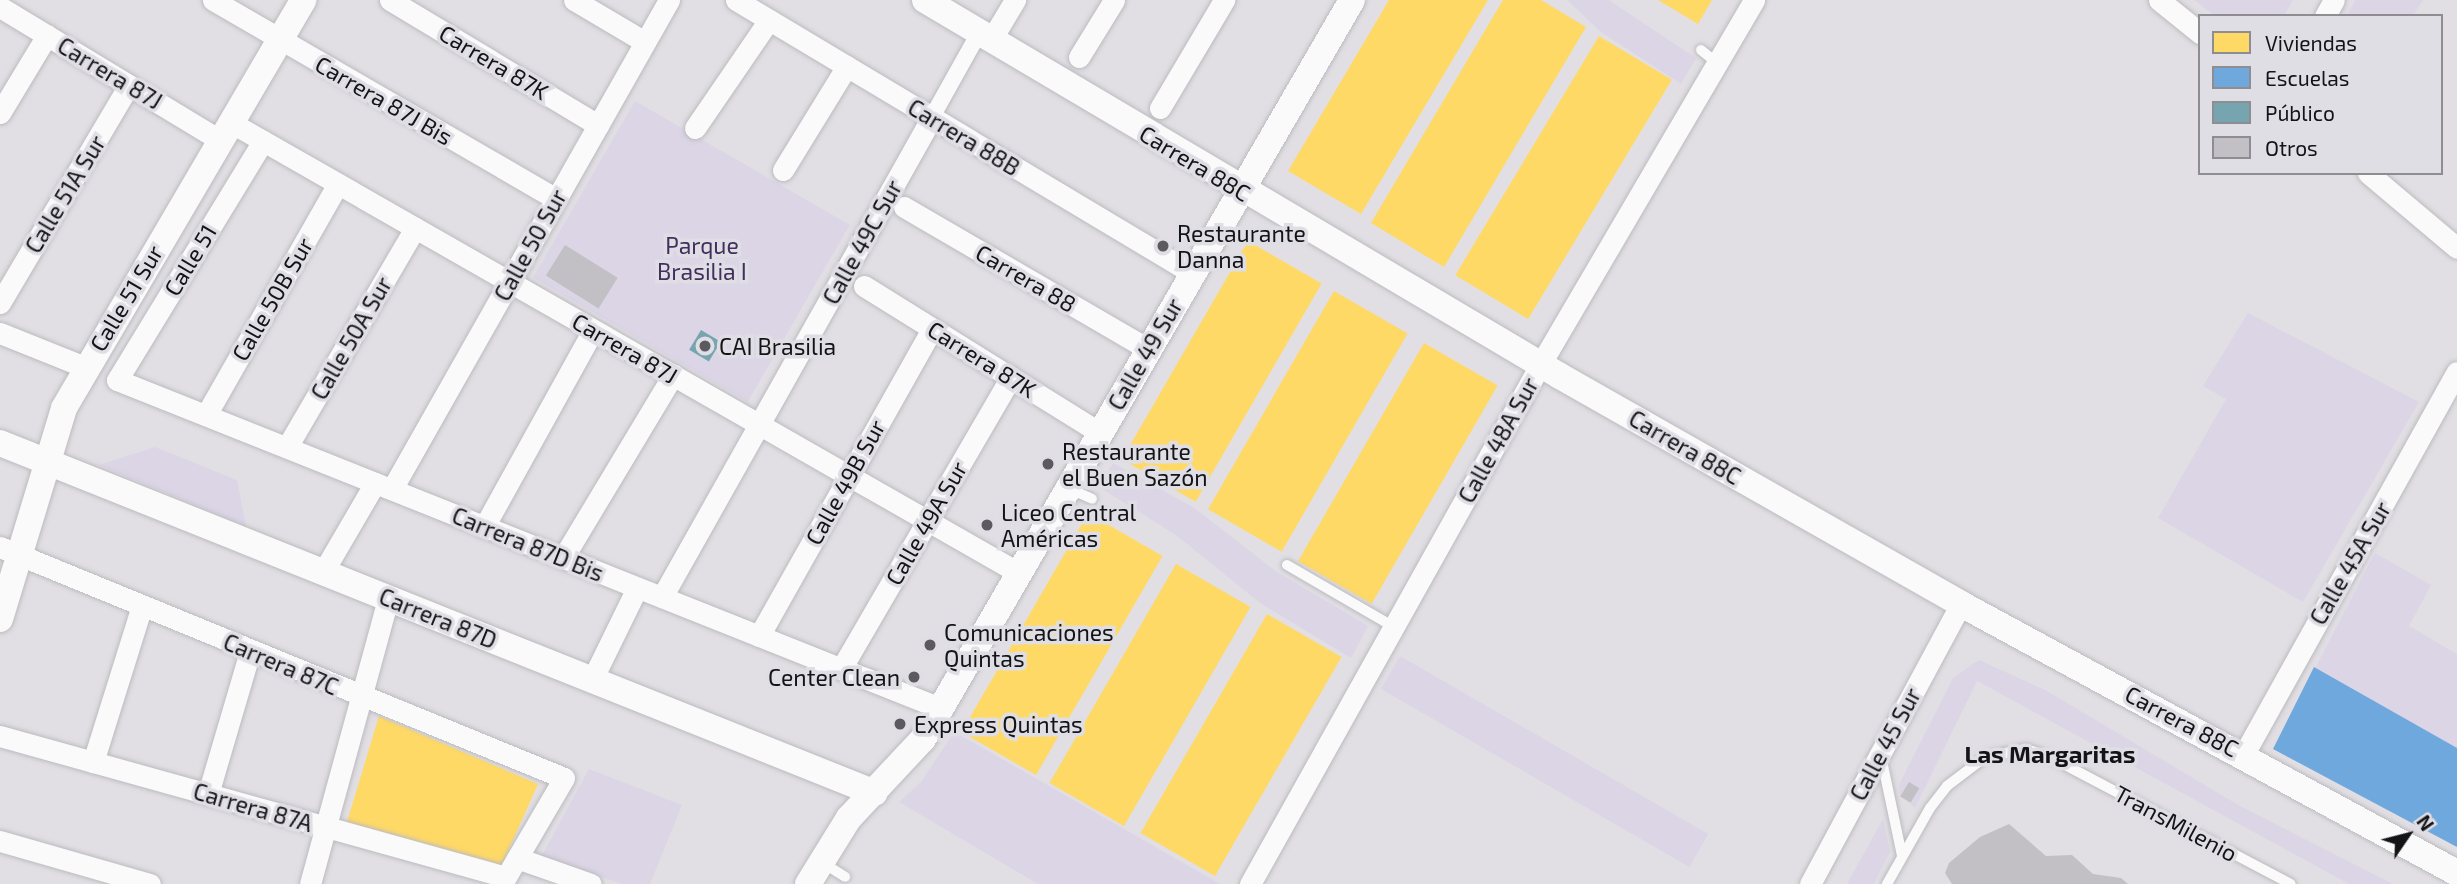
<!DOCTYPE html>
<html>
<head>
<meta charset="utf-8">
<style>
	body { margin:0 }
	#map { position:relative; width:2457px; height:884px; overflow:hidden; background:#e1dfe4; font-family:"Exo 2",sans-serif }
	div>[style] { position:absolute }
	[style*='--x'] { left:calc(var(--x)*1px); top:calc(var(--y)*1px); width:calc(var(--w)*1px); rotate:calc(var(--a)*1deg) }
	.green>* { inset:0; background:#dbd5e6; transform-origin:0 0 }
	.homes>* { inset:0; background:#ffd966; transform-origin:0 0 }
	.schools>* { inset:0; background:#6fa8dc }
	.public>* { inset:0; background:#76a5af; transform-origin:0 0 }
	.building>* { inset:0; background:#c2c0c4; transform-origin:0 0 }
	.roads { filter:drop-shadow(0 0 2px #bcbbbf) drop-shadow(0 0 2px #bcbbbf) }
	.service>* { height:10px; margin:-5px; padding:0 5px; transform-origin:5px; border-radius:5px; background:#fafafb }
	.pedestrian>* { height:16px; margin:-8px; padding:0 8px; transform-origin:8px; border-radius:8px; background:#fafafb }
	.minor>* { height:21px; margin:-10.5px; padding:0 10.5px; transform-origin:10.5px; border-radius:10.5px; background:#fafafb }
	.tertiary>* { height:26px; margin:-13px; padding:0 13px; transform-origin:13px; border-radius:13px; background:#fafafb }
	.dots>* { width:19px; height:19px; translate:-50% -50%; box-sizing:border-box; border:4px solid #e0dee5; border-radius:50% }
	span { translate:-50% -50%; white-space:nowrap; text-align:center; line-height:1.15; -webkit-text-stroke:7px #e0dee5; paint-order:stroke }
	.street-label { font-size:23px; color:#141316 }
	.poi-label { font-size:23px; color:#141316 }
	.left { translate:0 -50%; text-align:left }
	.right { translate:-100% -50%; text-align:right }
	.park-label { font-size:23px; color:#432f5d }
	.neighbourhood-label { font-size:24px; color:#141316; font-weight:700 }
	.legend { position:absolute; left:2198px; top:14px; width:245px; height:161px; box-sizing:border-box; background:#e0dee5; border:2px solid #8e8d92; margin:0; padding:9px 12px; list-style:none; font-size:21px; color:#141316 }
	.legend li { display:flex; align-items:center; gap:14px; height:35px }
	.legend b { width:35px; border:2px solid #8e8d92 }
	.north { position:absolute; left:2373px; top:800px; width:70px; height:70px; -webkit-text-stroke:5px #e0dee5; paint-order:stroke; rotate:55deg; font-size:19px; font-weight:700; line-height:28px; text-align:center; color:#141316 }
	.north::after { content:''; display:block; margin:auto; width:24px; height:32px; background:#141316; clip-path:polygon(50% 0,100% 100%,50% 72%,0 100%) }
</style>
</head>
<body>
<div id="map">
	<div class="green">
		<div style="clip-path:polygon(1567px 0,1609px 0,1696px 58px,1681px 84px,1601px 32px)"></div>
		<div style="clip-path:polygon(2194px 0,2293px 0,2284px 16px,2215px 16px)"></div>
		<div style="clip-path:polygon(2355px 0,2423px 0,2413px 16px,2347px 16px)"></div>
		<div style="left:635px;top:101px;width:248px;height:204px;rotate:30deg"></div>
		<div style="clip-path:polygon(2248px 313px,2419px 402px,2303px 602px,2158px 518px,2226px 399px,2203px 386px)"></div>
		<div style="clip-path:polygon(155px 447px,237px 480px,246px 526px,99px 465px)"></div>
		<div style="clip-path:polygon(1113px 463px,1193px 507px,1277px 572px,1368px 626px,1351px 658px,1260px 603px,1176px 535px,1099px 487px)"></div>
		<div style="clip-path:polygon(2375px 553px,2431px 585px,2409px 626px,2457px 654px,2457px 847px,2273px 749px)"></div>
		<div style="left:1400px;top:656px;width:356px;height:38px;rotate:30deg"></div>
		<div style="clip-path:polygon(1979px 660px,2047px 691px,2240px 806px,2393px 884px,2349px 884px,1977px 681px,1915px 808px,1910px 803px,1918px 788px,1909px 783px,1900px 797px,1899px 785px,1953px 678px)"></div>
		<div style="clip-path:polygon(954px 732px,974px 743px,1220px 884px,1038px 884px,899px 802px,921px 782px)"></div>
		<div style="clip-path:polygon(589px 769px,682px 805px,650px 884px,622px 884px,541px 857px)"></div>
		<div style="clip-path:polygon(1883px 819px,1890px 852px,1874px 884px,1847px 884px)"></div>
	</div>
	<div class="homes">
		<div style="clip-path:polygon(1389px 0,1488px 0,1361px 214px,1288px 171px)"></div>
		<div style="clip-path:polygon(1503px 0,1541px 0,1586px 27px,1444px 267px,1371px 223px)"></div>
		<div style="clip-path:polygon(1658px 0,1712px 0,1698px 24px)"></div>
		<div style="left:1599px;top:36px;width:85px;height:279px;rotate:31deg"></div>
		<div style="left:1248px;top:241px;width:85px;height:252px;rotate:30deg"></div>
		<div style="left:1334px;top:291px;width:85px;height:252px;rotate:30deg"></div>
		<div style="left:1424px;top:343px;width:85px;height:252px;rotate:30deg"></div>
		<div style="left:1088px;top:513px;width:86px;height:253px;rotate:30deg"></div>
		<div style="left:1176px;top:564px;width:86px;height:253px;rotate:30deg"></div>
		<div style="left:1267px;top:614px;width:86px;height:253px;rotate:30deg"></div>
		<div style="clip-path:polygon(379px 716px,538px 784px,502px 865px,347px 822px)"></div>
	</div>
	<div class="schools">
		<div style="clip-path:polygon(2314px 667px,2457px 748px,2457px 847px,2273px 749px)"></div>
	</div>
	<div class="public">
		<div style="left:701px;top:330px;width:23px;height:23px;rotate:31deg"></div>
	</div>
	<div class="building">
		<div style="left:565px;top:245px;width:62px;height:36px;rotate:32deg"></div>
		<div style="left:1909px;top:782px;width:12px;height:17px;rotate:31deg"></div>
		<div style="clip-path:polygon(2009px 824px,2046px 856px,2072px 855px,2093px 874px,2121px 878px,2128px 884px,1952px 884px,1945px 873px,1949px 863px,1980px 837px)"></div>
	</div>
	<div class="roads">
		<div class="service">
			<div style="--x:1701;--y:50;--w:21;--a:39"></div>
			<div style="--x:1070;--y:489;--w:24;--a:24"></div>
			<div style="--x:1287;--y:565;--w:124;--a:30.1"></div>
			<div style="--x:1881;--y:756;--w:102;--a:78.1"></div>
			<div style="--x:823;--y:863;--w:26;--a:32"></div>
			<div style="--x:1887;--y:884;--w:87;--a:-60.5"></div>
			<div style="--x:1930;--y:808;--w:28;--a:-52"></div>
			<div style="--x:1947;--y:786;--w:48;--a:-37.3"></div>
			<div style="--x:1985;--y:757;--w:42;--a:-11"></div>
			<div style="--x:2026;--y:749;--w:25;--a:18"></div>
			<div style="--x:2050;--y:757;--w:272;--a:27.8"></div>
		</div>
		<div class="pedestrian">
			<div style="--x:932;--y:117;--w:96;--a:-60.8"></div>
		</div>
		<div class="minor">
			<div style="--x:213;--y:0;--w:397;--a:30.1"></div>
			<div style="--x:390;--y:0;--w:243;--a:31"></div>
			<div style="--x:574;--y:0;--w:82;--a:30.6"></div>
			<div style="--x:736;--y:0;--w:531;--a:30.91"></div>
			<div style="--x:2159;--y:0;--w:53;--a:38.8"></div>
			<div style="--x:0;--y:7;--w:257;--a:31.2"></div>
			<div style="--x:2325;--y:16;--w:18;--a:-61"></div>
			<div style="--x:991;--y:40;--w:47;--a:-59"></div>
			<div style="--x:1079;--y:57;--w:67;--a:-58.4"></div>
			<div style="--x:1160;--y:108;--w:126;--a:-59.3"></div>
			<div style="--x:0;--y:113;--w:91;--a:-58.9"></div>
			<div style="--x:230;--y:122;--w:909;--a:29.75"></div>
			<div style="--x:695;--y:128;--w:131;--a:-55.6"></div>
			<div style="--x:263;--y:141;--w:280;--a:121.4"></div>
			<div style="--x:117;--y:380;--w:886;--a:21.73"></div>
			<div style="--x:783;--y:170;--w:122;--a:-58.4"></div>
			<div style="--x:2368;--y:173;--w:116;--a:40.1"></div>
			<div style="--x:904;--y:207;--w:282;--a:30.2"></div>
			<div style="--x:864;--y:286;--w:278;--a:31.9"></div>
			<div style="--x:0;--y:303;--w:253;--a:-59.4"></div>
			<div style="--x:0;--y:333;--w:92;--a:21.8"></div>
			<div style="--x:206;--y:415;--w:266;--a:-60.3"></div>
			<div style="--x:287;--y:447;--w:254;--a:-59.7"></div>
			<div style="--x:392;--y:489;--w:562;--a:-60.47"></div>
			<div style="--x:484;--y:527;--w:225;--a:-61"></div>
			<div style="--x:0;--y:547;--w:609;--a:22.27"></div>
			<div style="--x:564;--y:778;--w:115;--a:120.4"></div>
			<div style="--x:506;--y:877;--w:525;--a:-164.43"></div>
			<div style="--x:563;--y:558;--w:214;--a:-59"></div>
			<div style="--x:323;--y:572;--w:103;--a:-59.7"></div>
			<div style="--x:662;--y:597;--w:551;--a:-60.64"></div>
			<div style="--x:759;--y:636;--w:352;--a:-60.6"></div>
			<div style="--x:841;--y:669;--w:338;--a:-59.8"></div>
			<div style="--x:592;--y:680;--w:102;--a:-63.9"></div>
			<div style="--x:2244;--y:754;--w:437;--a:-60.9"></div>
			<div style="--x:93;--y:762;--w:164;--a:-72.6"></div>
			<div style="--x:208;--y:794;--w:149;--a:-73.6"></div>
			<div style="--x:0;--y:841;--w:156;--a:16"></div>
			<div style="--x:517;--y:858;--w:78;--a:19.4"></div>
			<div style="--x:310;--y:884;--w:296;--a:-74.7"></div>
			<div style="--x:1250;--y:884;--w:595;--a:-60.8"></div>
			<div style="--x:1540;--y:365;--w:423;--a:-59.6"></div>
			<div style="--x:1810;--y:884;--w:318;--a:-61.7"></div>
		</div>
		<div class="tertiary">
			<div style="--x:925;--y:0;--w:738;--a:30.63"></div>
			<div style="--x:1560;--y:376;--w:461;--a:29.6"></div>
			<div style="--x:1961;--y:604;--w:564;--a:28.47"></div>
			<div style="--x:0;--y:443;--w:942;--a:21.8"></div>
			<div style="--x:0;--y:619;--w:220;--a:-73.1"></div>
			<div style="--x:64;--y:408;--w:473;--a:-59.6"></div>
			<div style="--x:808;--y:884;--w:78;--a:-58.2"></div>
			<div style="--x:849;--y:818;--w:108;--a:-46.9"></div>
			<div style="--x:923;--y:739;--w:854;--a:-59.86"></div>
		</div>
	</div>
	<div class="dots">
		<div style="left:1163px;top:246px;background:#5c5a5e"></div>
		<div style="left:705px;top:346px;background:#5c5a5e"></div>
		<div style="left:1048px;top:464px;background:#5c5a5e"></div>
		<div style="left:987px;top:525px;background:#5c5a5e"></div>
		<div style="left:930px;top:645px;background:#5c5a5e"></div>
		<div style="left:914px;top:677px;background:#5c5a5e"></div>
		<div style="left:900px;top:724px;background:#5c5a5e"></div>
	</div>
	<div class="street-label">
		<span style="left:494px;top:62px;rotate:31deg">Carrera 87K</span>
		<span style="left:110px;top:73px;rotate:31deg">Carrera 87J</span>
		<span style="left:384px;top:100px;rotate:30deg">Carrera 87J Bis</span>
		<span style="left:964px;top:137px;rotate:31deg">Carrera 88B</span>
		<span style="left:1195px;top:163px;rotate:31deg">Carrera 88C</span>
		<span style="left:65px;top:194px;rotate:-59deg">Calle 51A Sur</span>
		<span style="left:862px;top:242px;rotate:-61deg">Calle 49C Sur</span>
		<span style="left:530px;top:245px;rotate:-61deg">Calle 50 Sur</span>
		<span style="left:190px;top:260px;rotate:-59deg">Calle 51</span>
		<span style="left:1026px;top:278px;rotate:30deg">Carrera 88</span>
		<span style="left:126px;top:298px;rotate:-59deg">Calle 51 Sur</span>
		<span style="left:272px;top:299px;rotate:-60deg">Calle 50B Sur</span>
		<span style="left:351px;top:338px;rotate:-60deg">Calle 50A Sur</span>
		<span style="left:625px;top:348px;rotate:30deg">Carrera 87J</span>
		<span style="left:1145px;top:354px;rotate:-60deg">Calle 49 Sur</span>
		<span style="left:982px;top:359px;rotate:32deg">Carrera 87K</span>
		<span style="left:1498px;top:440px;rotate:-61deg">Calle 48A Sur</span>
		<span style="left:1685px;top:447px;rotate:30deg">Carrera 88C</span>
		<span style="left:845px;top:482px;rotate:-61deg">Calle 49B Sur</span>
		<span style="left:926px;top:523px;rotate:-60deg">Calle 49A Sur</span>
		<span style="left:528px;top:544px;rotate:22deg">Carrera 87D Bis</span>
		<span style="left:2350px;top:563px;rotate:-60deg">Calle 45A Sur</span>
		<span style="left:438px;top:618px;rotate:22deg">Carrera 87D</span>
		<span style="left:281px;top:664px;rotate:23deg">Carrera 87C</span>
		<span style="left:2182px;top:721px;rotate:28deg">Carrera 88C</span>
		<span style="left:1885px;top:744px;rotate:-62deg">Calle 45 Sur</span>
		<span style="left:253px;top:807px;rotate:16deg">Carrera 87A</span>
		<span style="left:2176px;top:823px;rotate:28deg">TransMilenio</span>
	</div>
	<div class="poi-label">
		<span class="left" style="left:1177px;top:246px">Restaurante<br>Danna</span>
		<span class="left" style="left:719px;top:346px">CAI Brasilia</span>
		<span class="left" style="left:1062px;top:464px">Restaurante<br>el Buen Sazón</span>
		<span class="left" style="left:1001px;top:525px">Liceo Central<br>Américas</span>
		<span class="left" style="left:944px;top:645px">Comunicaciones<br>Quintas</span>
		<span class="right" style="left:900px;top:677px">Center Clean</span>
		<span class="left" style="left:914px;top:724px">Express Quintas</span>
	</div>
	<div class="park-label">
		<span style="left:702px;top:258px">Parque<br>Brasilia I</span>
	</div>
	<div class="neighbourhood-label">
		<span style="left:2050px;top:754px">Las Margaritas</span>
	</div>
	<ul class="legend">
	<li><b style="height:19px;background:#ffd966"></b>Viviendas</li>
	<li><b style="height:19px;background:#6fa8dc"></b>Escuelas</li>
	<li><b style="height:19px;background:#76a5af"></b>Público</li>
	<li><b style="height:19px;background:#c2c0c4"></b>Otros</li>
	</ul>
	<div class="north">N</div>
</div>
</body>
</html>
